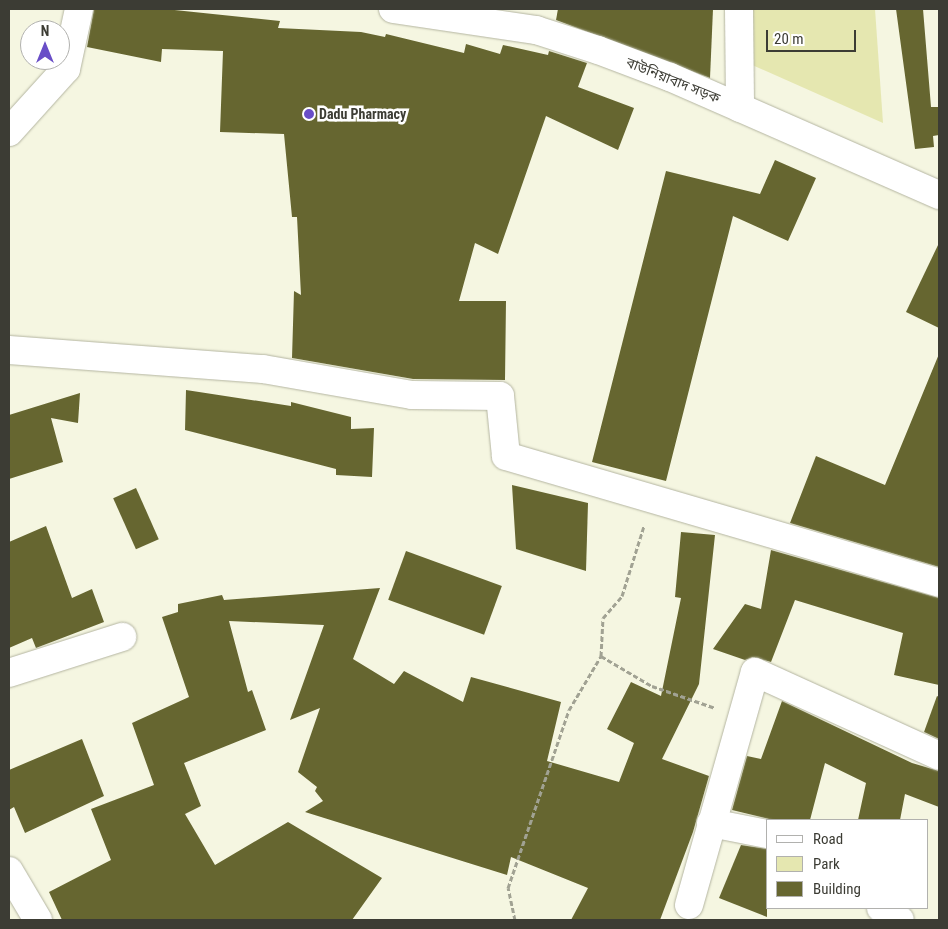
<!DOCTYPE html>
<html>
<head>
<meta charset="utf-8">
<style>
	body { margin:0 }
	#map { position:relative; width:948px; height:929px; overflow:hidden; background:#f5f6e1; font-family:"Roboto Condensed","Noto Sans Bengali",sans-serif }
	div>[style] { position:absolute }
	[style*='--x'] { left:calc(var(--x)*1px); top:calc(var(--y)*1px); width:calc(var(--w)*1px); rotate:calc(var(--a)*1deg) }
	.green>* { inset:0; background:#e5e7b0 }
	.building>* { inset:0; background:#666630; transform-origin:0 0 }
	.path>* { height:3px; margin-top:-1.5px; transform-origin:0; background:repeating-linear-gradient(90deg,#a1a293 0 5px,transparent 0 7.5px) }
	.roads { filter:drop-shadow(0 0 1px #b4b5a1) drop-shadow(0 0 1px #b4b5a1) }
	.minor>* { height:28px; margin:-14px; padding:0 14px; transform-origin:14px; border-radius:14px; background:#fff }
	.tertiary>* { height:28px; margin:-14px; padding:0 14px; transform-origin:14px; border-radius:14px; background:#fff }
	.dots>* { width:14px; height:14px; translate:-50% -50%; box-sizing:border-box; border:2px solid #fff; border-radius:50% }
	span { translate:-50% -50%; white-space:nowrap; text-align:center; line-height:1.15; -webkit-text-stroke:5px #fff; paint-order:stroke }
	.street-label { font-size:14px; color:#3c3c34 }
	.poi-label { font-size:14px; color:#3c3c34; font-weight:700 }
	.left { translate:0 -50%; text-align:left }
	.frame { position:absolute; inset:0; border:10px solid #3c3c34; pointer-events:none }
	.legend { position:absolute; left:766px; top:819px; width:162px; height:90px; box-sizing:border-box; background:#fff; border:1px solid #b1b1ae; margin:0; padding:6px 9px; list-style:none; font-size:15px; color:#3c3c34 }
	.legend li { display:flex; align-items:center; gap:10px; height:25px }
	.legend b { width:25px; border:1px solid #b1b1ae }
	.north { position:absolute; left:20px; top:20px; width:50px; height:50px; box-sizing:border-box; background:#fff; border:1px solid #b1b1ae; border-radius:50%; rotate:0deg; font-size:14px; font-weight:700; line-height:20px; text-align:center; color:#3c3c34 }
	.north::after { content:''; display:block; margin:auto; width:18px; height:22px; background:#694ec7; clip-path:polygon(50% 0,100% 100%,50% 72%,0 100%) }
	.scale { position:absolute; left:766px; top:30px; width:90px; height:22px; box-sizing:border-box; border:2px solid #3c3c34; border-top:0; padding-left:6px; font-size:15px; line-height:18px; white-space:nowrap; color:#3c3c34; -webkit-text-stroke:4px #fff; paint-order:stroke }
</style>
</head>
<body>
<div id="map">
	<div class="green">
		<div style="clip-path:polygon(742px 9px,875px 9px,883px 123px,741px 60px)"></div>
	</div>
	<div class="building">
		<div style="clip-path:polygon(94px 9px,165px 9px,280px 21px,278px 28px,361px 32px,385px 37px,386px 34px,464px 53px,466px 44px,500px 54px,503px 45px,548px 55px,549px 51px,587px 63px,578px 87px,634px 108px,618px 150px,546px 116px,498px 254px,475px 243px,459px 301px,506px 301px,505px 380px,413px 379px,292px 358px,294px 291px,301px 295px,297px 217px,292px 217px,284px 134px,220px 132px,223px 51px,162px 49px,161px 62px,87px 47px)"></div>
		<div style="clip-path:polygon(558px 9px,713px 9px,710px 78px,556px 20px)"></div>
		<div style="clip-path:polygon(896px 9px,923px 9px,931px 107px,939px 107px,939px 135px,933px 136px,934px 147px,915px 149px)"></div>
		<div style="clip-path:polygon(775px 160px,816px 178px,788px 241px,733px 216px,666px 481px,592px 462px,666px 171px,760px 194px)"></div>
		<div style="clip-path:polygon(939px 243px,939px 328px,906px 312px)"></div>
		<div style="clip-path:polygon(939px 354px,939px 567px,790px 523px,816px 456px,885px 485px)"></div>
		<div style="clip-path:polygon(186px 390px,291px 406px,291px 402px,351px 417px,351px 429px,374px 428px,372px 477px,336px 475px,336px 469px,185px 430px)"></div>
		<div style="clip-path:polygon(80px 393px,78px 423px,51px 418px,63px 462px,9px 479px,9px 415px)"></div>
		<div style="clip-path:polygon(512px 485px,588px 503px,586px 571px,516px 549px)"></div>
		<div style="left:136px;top:488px;width:56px;height:25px;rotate:66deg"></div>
		<div style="clip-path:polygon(46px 526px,72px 598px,92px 589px,104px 622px,36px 648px,32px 638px,9px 648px,9px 542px)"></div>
		<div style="clip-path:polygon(681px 532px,715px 535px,699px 684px,662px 759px,709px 776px,693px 832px,660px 920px,571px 920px,588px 888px,511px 857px,507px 875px,305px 812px,323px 801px,315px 791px,317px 787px,298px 772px,320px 708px,290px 720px,324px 625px,229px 621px,248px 692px,252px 690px,266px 730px,184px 763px,201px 806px,185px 814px,215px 865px,288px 822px,382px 878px,352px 920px,62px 920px,49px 892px,111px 860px,91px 809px,154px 785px,132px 723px,189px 697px,162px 617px,178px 612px,178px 604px,222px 595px,224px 600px,380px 588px,353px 659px,394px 684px,404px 671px,463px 702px,471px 677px,561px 702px,547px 761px,619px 782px,634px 743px,607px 729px,631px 682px,661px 696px,681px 598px,675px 597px)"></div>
		<div style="clip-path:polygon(771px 550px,939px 598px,939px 685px,894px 675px,903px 633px,795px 600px,771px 662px,753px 657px,745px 660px,713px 649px,745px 604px,761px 609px)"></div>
		<div style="left:406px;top:551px;width:102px;height:52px;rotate:20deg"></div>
		<div style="clip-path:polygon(937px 696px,939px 697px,939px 739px,924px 732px)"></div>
		<div style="clip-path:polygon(782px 701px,912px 763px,939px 771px,939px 807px,905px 794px,900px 820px,858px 820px,866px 783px,825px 763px,810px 820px,773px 820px,732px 810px,747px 756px,761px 759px)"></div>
		<div style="clip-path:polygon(82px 739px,104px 796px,25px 833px,14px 807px,9px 810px,9px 770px)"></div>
		<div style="clip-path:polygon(741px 845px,767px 849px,767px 917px,719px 898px)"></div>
	</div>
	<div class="path">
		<div style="--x:601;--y:656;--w:59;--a:30.5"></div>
		<div style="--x:652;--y:686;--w:67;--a:19.2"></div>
		<div style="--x:515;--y:920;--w:33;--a:-102"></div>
		<div style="--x:508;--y:888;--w:188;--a:-71.1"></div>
		<div style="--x:569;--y:710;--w:63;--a:-59.3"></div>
		<div style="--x:601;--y:656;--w:38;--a:-87"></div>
		<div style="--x:603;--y:618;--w:29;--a:-49"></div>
		<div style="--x:622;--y:596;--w:73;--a:-72.6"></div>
	</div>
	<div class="roads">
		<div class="minor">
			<div style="--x:739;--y:9;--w:99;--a:89.4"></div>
			<div style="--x:9;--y:132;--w:85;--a:-47.9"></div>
			<div style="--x:66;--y:69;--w:61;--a:-77.8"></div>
			<div style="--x:9;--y:350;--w:255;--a:4.3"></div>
			<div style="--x:263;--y:369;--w:151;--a:9.9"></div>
			<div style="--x:412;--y:395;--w:88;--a:0.7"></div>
			<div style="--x:500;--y:396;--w:60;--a:84.3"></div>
			<div style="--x:506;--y:456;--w:451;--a:16.3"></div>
			<div style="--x:9;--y:673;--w:119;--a:-17.7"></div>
			<div style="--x:711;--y:823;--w:57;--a:11.1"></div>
			<div style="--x:9;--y:871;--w:57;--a:59.4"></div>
			<div style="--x:689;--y:905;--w:242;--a:-74.2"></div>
			<div style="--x:755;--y:672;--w:202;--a:24.5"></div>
			<div style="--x:881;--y:908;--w:22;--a:32"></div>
		</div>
		<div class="tertiary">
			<div style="--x:393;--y:9;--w:145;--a:8.4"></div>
			<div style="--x:536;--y:30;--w:65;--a:17.9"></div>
			<div style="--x:598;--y:50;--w:77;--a:20.6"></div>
			<div style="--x:670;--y:77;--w:294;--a:23.7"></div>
		</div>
	</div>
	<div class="dots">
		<div style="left:309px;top:114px;background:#694ec7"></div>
	</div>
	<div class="street-label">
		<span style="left:673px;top:80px;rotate:22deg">বাউনিয়াবাদ সড়ক</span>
	</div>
	<div class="poi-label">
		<span class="left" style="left:319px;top:114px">Dadu Pharmacy</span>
	</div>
	<div class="frame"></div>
	<ul class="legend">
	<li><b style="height:6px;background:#fff"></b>Road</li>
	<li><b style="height:14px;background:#e5e7b0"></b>Park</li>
	<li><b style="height:14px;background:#666630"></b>Building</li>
	</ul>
	<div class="north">N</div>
	<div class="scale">20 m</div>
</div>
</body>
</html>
